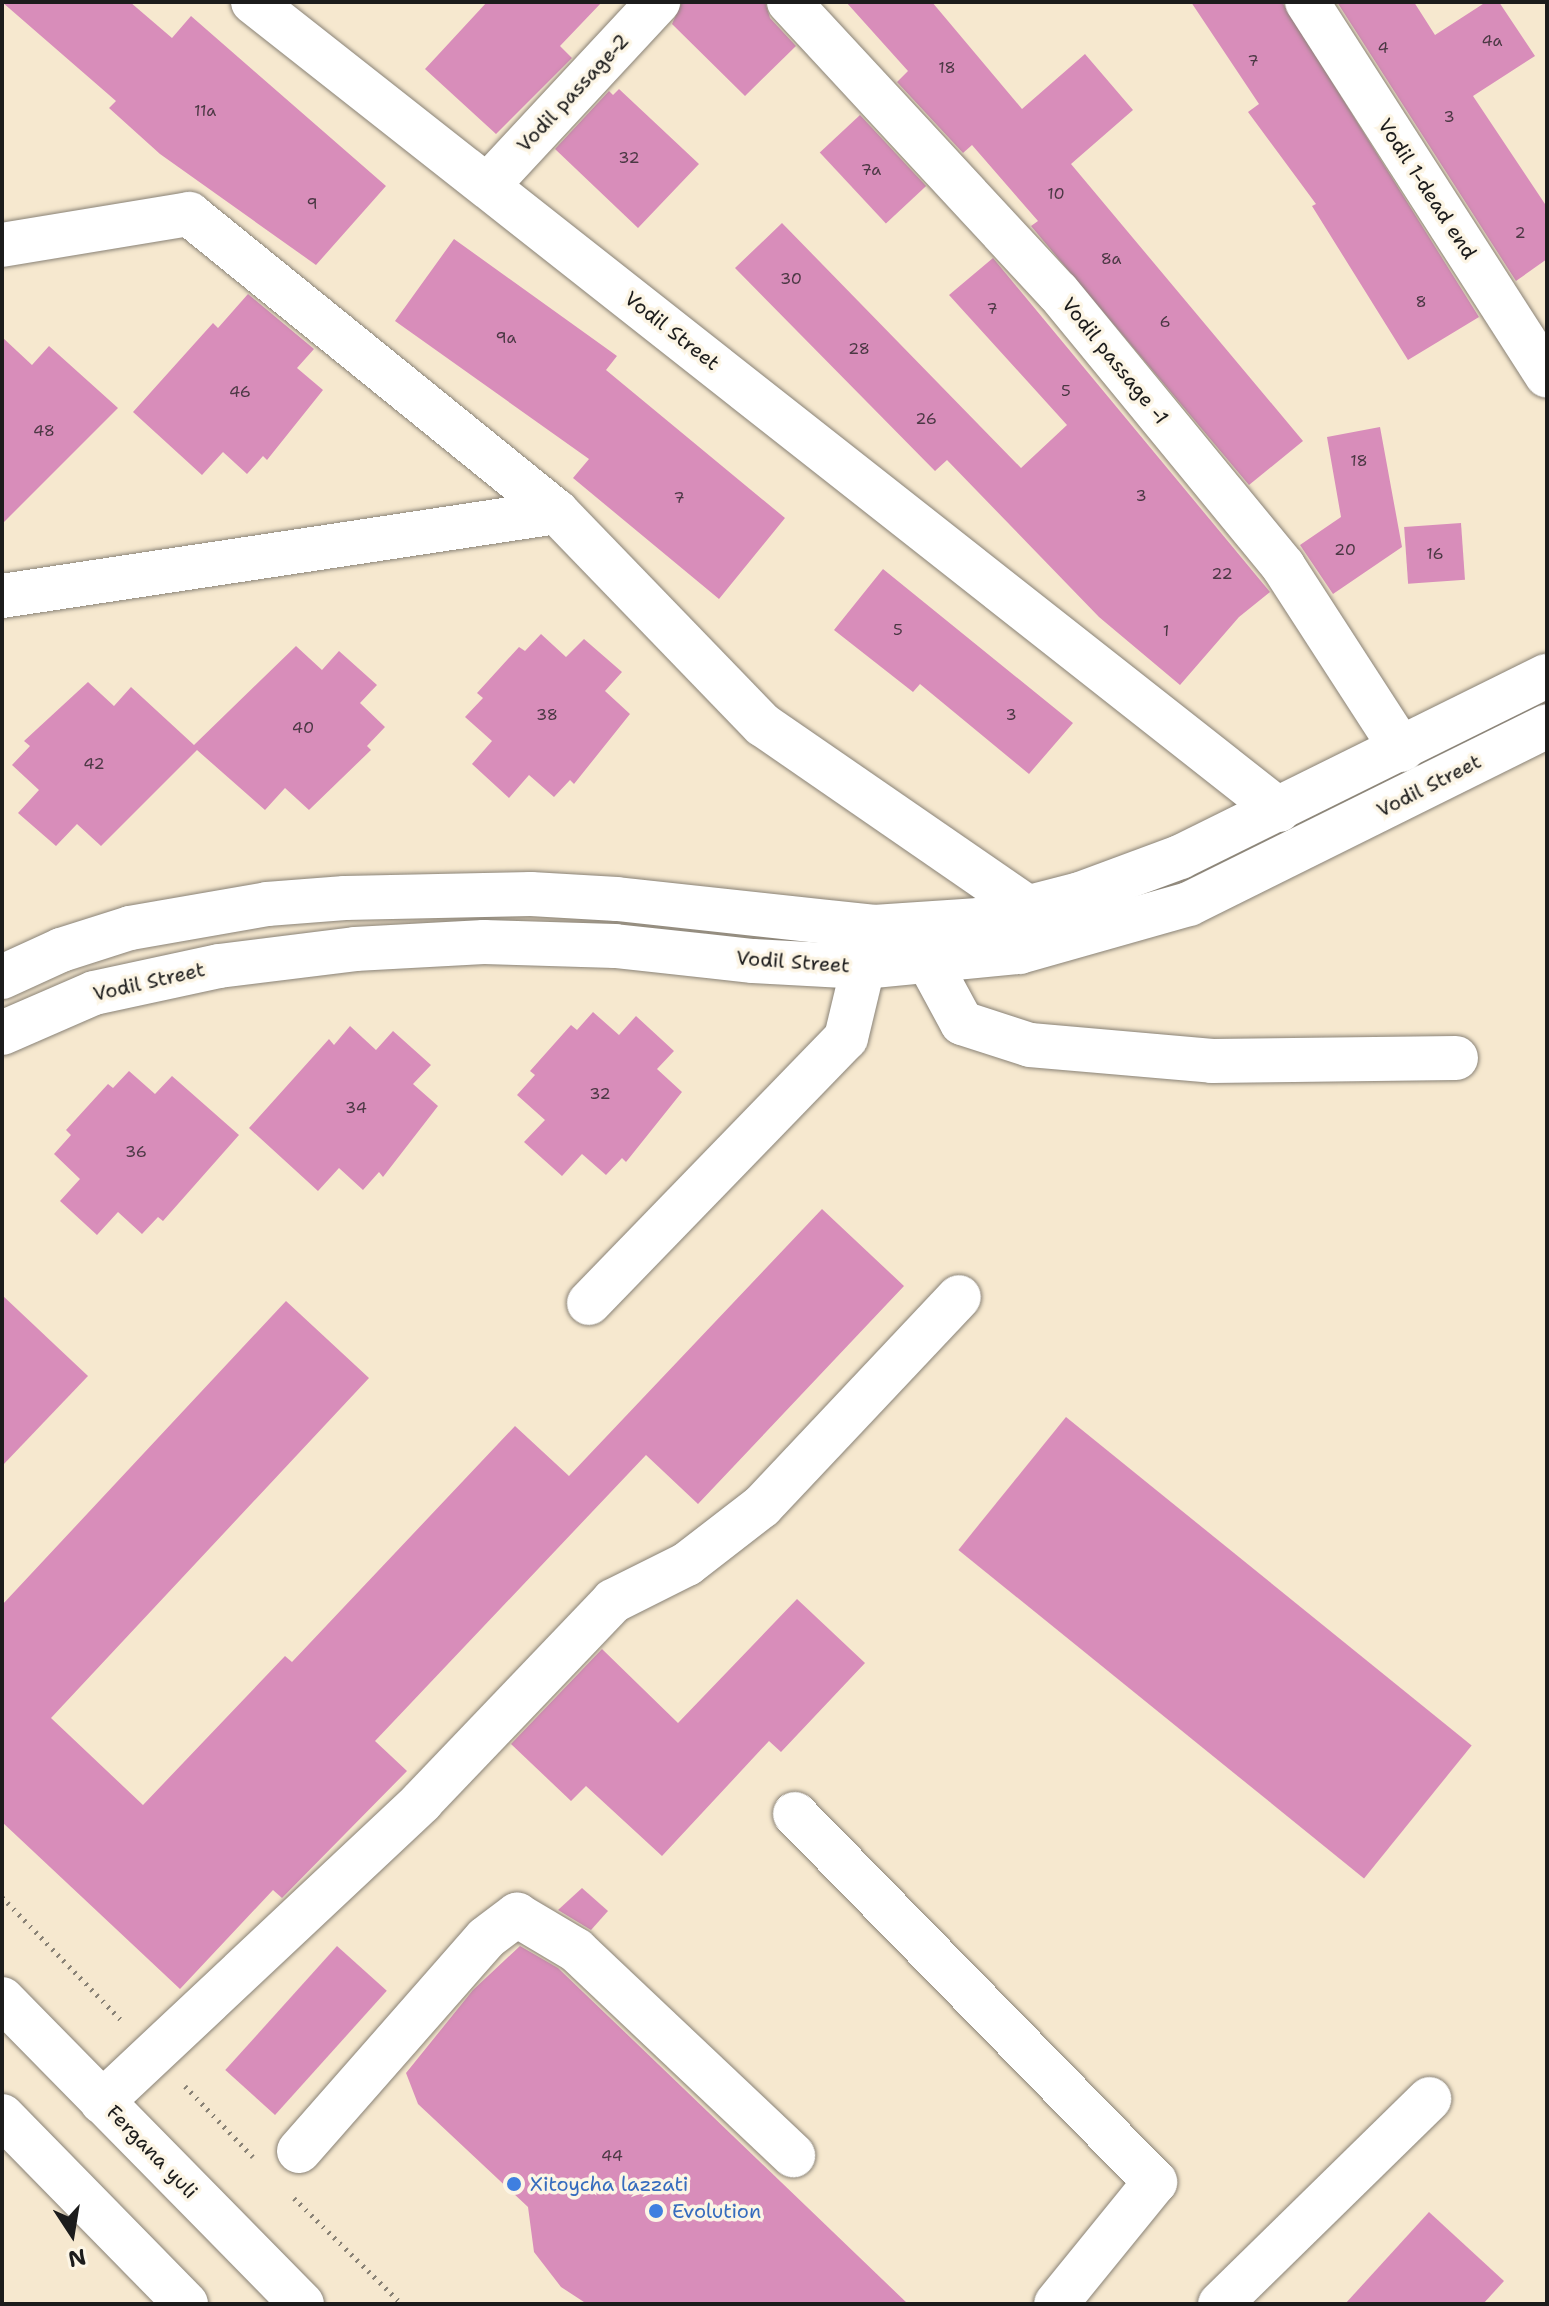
<!DOCTYPE html>
<html>
<head>
<meta charset="utf-8">
<style>
	body { margin:0 }
	#map { position:relative; width:1549px; height:2306px; overflow:hidden; background:#f6e8cf; font-family:"Shantell Sans",sans-serif }
	div>[style] { position:absolute }
	[style*='--x'] { left:calc(var(--x)*1px); top:calc(var(--y)*1px); width:calc(var(--w)*1px); rotate:calc(var(--a)*1deg) }
	.building>* { inset:0; background:#d88dba; transform-origin:0 0 }
	.path>* { height:5px; margin-top:-2.5px; transform-origin:0; background:repeating-linear-gradient(90deg,#898276 0 2px,transparent 0 8px) }
	.roads { filter:drop-shadow(0 0 2px #898276) drop-shadow(0 0 2px #898276) }
	.minor>* { height:44px; margin:-22px; padding:0 22px; transform-origin:22px; border-radius:22px; background:#fff }
	.major>* { height:44px; margin:-22px; padding:0 22px; transform-origin:22px; border-radius:22px; background:#fff }
	.dots>* { width:22px; height:22px; translate:-50% -50%; box-sizing:border-box; border:4px solid #fcf5e5; border-radius:50% }
	span { translate:-50% -50%; white-space:nowrap; text-align:center; line-height:1.15; -webkit-text-stroke:7px #fcf5e5; paint-order:stroke }
	.number-label { font-size:16px; color:#4b3844 }
	.number-label span { -webkit-text-stroke-width:0 }
	.street-label { font-size:20px; color:#1c1c1c }
	.shop-label { font-size:20px; color:#366cbe }
	.left { translate:0 -50%; text-align:left }
	.frame { position:absolute; inset:0; border:4px solid #1c1c1c; pointer-events:none }
	.north { position:absolute; left:32px; top:2194px; width:80px; height:80px; -webkit-text-stroke:6px #fcf5e5; paint-order:stroke; rotate:168deg; font-size:22px; font-weight:700; line-height:32px; text-align:center; color:#1c1c1c }
	.north::after { content:''; display:block; margin:auto; width:28px; height:36px; background:#1c1c1c; clip-path:polygon(50% 0,100% 100%,50% 72%,0 100%) }
</style>
</head>
<body>
<div id="map">
	<div class="building">
		<div style="clip-path:polygon(2px 2px,130px 2px,172px 38px,191px 16px,386px 186px,316px 265px,160px 154px,109px 108px,116px 101px)"></div>
		<div style="clip-path:polygon(487px 2px,602px 2px,560px 46px,572px 58px,496px 134px,425px 69px)"></div>
		<div style="clip-path:polygon(682px 2px,765px 2px,770px 18px,796px 46px,745px 96px,672px 24px)"></div>
		<div style="clip-path:polygon(846px 2px,932px 2px,1022px 109px,1085px 54px,1133px 110px,1071px 164px,1303px 441px,1249px 485px,1031px 226px,1038px 221px,972px 145px,963px 153px,897px 82px,908px 71px)"></div>
		<div style="clip-path:polygon(1191px 2px,1282px 2px,1479px 317px,1408px 360px,1312px 206px,1316px 204px,1248px 112px,1259px 104px)"></div>
		<div style="clip-path:polygon(1337px 2px,1414px 2px,1435px 35px,1486px 2px,1499px 2px,1535px 56px,1473px 96px,1547px 207px,1547px 259px,1516px 281px)"></div>
		<div style="clip-path:polygon(619px 89px,699px 164px,638px 228px,555px 149px,609px 91px,613px 95px)"></div>
		<div style="left:860px;top:115px;width:97px;height:55px;rotate:47deg"></div>
		<div style="clip-path:polygon(782px 223px,1021px 468px,1067px 425px,949px 295px,993px 258px,1270px 592px,1239px 617px,1180px 685px,1099px 617px,947px 460px,935px 471px,735px 268px)"></div>
		<div style="clip-path:polygon(454px 239px,617px 356px,606px 370px,785px 518px,719px 599px,573px 478px,589px 459px,395px 321px)"></div>
		<div style="clip-path:polygon(248px 294px,314px 349px,297px 368px,323px 390px,267px 460px,263px 456px,247px 474px,223px 452px,202px 475px,133px 412px,213px 323px,218px 328px)"></div>
		<div style="clip-path:polygon(2px 337px,32px 365px,49px 346px,118px 408px,2px 524px)"></div>
		<div style="clip-path:polygon(1380px 427px,1402px 547px,1333px 594px,1300px 545px,1341px 517px,1327px 437px)"></div>
		<div style="left:1461px;top:523px;width:57px;height:57px;rotate:86deg"></div>
		<div style="clip-path:polygon(883px 569px,1073px 723px,1029px 774px,920px 684px,913px 692px,834px 630px)"></div>
		<div style="clip-path:polygon(541px 634px,566px 657px,584px 639px,622px 672px,605px 691px,630px 714px,574px 784px,570px 780px,554px 797px,529px 775px,509px 798px,472px 764px,492px 741px,465px 717px,483px 698px,477px 693px,519px 647px,525px 651px)"></div>
		<div style="clip-path:polygon(296px 646px,322px 670px,339px 651px,377px 685px,360px 703px,385px 727px,367px 746px,371px 750px,309px 810px,285px 788px,265px 810px,197px 750px,101px 846px,77px 824px,56px 846px,18px 813px,39px 790px,12px 765px,30px 746px,24px 741px,88px 682px,114px 706px,131px 687px,194px 745px)"></div>
		<div style="clip-path:polygon(593px 1012px,619px 1035px,636px 1016px,674px 1051px,657px 1069px,682px 1092px,626px 1162px,622px 1158px,606px 1175px,582px 1154px,562px 1176px,524px 1142px,545px 1120px,517px 1095px,535px 1075px,530px 1071px,571px 1025px,577px 1030px)"></div>
		<div style="clip-path:polygon(350px 1026px,376px 1050px,393px 1031px,431px 1065px,413px 1084px,438px 1106px,383px 1177px,379px 1172px,363px 1190px,339px 1168px,318px 1191px,249px 1128px,329px 1039px,334px 1045px)"></div>
		<div style="clip-path:polygon(129px 1071px,155px 1094px,172px 1076px,239px 1135px,163px 1221px,158px 1217px,142px 1234px,118px 1212px,97px 1235px,60px 1201px,80px 1179px,54px 1154px,71px 1135px,66px 1130px,108px 1084px,113px 1088px)"></div>
		<div style="clip-path:polygon(822px 1209px,904px 1286px,698px 1504px,646px 1455px,375px 1741px,407px 1771px,282px 1898px,273px 1890px,180px 1989px,2px 1822px,2px 1605px,286px 1301px,369px 1378px,51px 1718px,143px 1805px,285px 1656px,292px 1662px,515px 1426px,569px 1476px)"></div>
		<div style="clip-path:polygon(2px 1295px,88px 1376px,2px 1466px)"></div>
		<div style="left:1066px;top:1417px;width:522px;height:171px;rotate:39deg"></div>
		<div style="clip-path:polygon(797px 1599px,865px 1663px,781px 1752px,769px 1741px,662px 1856px,586px 1786px,571px 1801px,511px 1744px,602px 1649px,678px 1723px)"></div>
		<div style="clip-path:polygon(582px 1888px,608px 1911px,591px 1930px,558px 1910px)"></div>
		<div style="left:337px;top:1946px;width:67px;height:167px;rotate:42deg"></div>
		<div style="clip-path:polygon(520px 1946px,558px 1968px,908px 2304px,587px 2304px,561px 2287px,534px 2252px,528px 2207px,418px 2104px,406px 2073px,473px 1990px)"></div>
		<div style="clip-path:polygon(1429px 2212px,1504px 2281px,1483px 2304px,1345px 2304px)"></div>
	</div>
	<div class="path">
		<div style="--x:2;--y:1897;--w:174;--a:45.9"></div>
		<div style="--x:185;--y:2086;--w:98;--a:46.2"></div>
		<div style="--x:294;--y:2198;--w:151;--a:44.5"></div>
	</div>
	<div class="roads">
		<div class="minor">
			<div style="--x:253;--y:2;--w:1306;--a:38.22"></div>
			<div style="--x:789;--y:2;--w:396;--a:47.2"></div>
			<div style="--x:1058;--y:292;--w:355;--a:50.6"></div>
			<div style="--x:1283;--y:566;--w:219;--a:57.1"></div>
			<div style="--x:1307;--y:2;--w:444;--a:57.3"></div>
			<div style="--x:488;--y:185;--w:250;--a:-47.1"></div>
			<div style="--x:2;--y:245;--w:190;--a:-9.4"></div>
			<div style="--x:189;--y:214;--w:474;--a:39"></div>
			<div style="--x:2;--y:596;--w:561;--a:-8.61"></div>
			<div style="--x:557;--y:512;--w:296;--a:46"></div>
			<div style="--x:763;--y:725;--w:324;--a:34.6"></div>
			<div style="--x:930;--y:964;--w:67;--a:61.5"></div>
			<div style="--x:962;--y:1023;--w:71;--a:17.9"></div>
			<div style="--x:1030;--y:1045;--w:183;--a:5"></div>
			<div style="--x:1212;--y:1061;--w:244;--a:-0.7"></div>
			<div style="--x:2;--y:977;--w:65;--a:-24.6"></div>
			<div style="--x:61;--y:950;--w:72;--a:-17.7"></div>
			<div style="--x:130;--y:928;--w:139;--a:-9.9"></div>
			<div style="--x:267;--y:904;--w:78;--a:-4.4"></div>
			<div style="--x:345;--y:898;--w:186;--a:-1.2"></div>
			<div style="--x:531;--y:894;--w:86;--a:3.3"></div>
			<div style="--x:617;--y:899;--w:259;--a:6.2"></div>
			<div style="--x:874;--y:927;--w:105;--a:-3.8"></div>
			<div style="--x:979;--y:920;--w:104;--a:-14.4"></div>
			<div style="--x:1080;--y:894;--w:107;--a:-20.3"></div>
			<div style="--x:1180;--y:857;--w:409;--a:-26.3"></div>
			<div style="--x:2;--y:1033;--w:100;--a:-23.5"></div>
			<div style="--x:94;--y:993;--w:128;--a:-12.2"></div>
			<div style="--x:219;--y:966;--w:137;--a:-7.1"></div>
			<div style="--x:355;--y:949;--w:129;--a:-3.1"></div>
			<div style="--x:484;--y:942;--w:131;--a:1.7"></div>
			<div style="--x:615;--y:946;--w:139;--a:6.2"></div>
			<div style="--x:753;--y:961;--w:110;--a:3.1"></div>
			<div style="--x:863;--y:967;--w:157;--a:-5.5"></div>
			<div style="--x:1019;--y:952;--w:177;--a:-15.8"></div>
			<div style="--x:1189;--y:904;--w:400;--a:-26.4"></div>
			<div style="--x:589;--y:1303;--w:369;--a:-45.9"></div>
			<div style="--x:846;--y:1038;--w:73;--a:-76.5"></div>
			<div style="--x:795;--y:1814;--w:515;--a:45.63"></div>
			<div style="--x:1155;--y:2182;--w:157;--a:129.1"></div>
			<div style="--x:102;--y:2102;--w:439;--a:-43.2"></div>
			<div style="--x:422;--y:1801;--w:277;--a:-46.3"></div>
			<div style="--x:613;--y:1601;--w:83;--a:-26.6"></div>
			<div style="--x:687;--y:1564;--w:95;--a:-37.7"></div>
			<div style="--x:762;--y:1506;--w:287;--a:-46.7"></div>
			<div style="--x:299;--y:2151;--w:283;--a:-48.7"></div>
			<div style="--x:486;--y:1938;--w:39;--a:-37"></div>
			<div style="--x:517;--y:1915;--w:69;--a:30.7"></div>
			<div style="--x:576;--y:1950;--w:299;--a:43.4"></div>
			<div style="--x:1220;--y:2304;--w:293;--a:-44.4"></div>
		</div>
		<div class="major">
			<div style="--x:2;--y:1999;--w:428;--a:45.5"></div>
			<div style="--x:2;--y:2116;--w:263;--a:45.6"></div>
		</div>
	</div>
	<div class="dots">
		<div style="left:514px;top:2184px;background:#3f7fe0"></div>
		<div style="left:656px;top:2211px;background:#3f7fe0"></div>
	</div>
	<div class="number-label">
		<span style="left:1492px;top:41px">4a</span>
		<span style="left:1383px;top:48px">4</span>
		<span style="left:1253px;top:61px">7</span>
		<span style="left:947px;top:68px">18</span>
		<span style="left:205px;top:111px">11a</span>
		<span style="left:1449px;top:117px">3</span>
		<span style="left:629px;top:158px">32</span>
		<span style="left:871px;top:170px">7a</span>
		<span style="left:1056px;top:194px">10</span>
		<span style="left:312px;top:204px">9</span>
		<span style="left:1520px;top:233px">2</span>
		<span style="left:1111px;top:259px">8a</span>
		<span style="left:791px;top:279px">30</span>
		<span style="left:1421px;top:302px">8</span>
		<span style="left:992px;top:309px">7</span>
		<span style="left:1165px;top:322px">6</span>
		<span style="left:506px;top:338px">9a</span>
		<span style="left:859px;top:349px">28</span>
		<span style="left:1066px;top:391px">5</span>
		<span style="left:240px;top:392px">46</span>
		<span style="left:926px;top:419px">26</span>
		<span style="left:44px;top:431px">48</span>
		<span style="left:1359px;top:461px">18</span>
		<span style="left:1141px;top:496px">3</span>
		<span style="left:679px;top:498px">7</span>
		<span style="left:1345px;top:550px">20</span>
		<span style="left:1435px;top:554px">16</span>
		<span style="left:1222px;top:574px">22</span>
		<span style="left:898px;top:630px">5</span>
		<span style="left:1166px;top:631px">1</span>
		<span style="left:547px;top:715px">38</span>
		<span style="left:1011px;top:715px">3</span>
		<span style="left:303px;top:728px">40</span>
		<span style="left:94px;top:764px">42</span>
		<span style="left:600px;top:1094px">32</span>
		<span style="left:356px;top:1108px">34</span>
		<span style="left:136px;top:1152px">36</span>
		<span style="left:612px;top:2156px">44</span>
	</div>
	<div class="street-label">
		<span style="left:573px;top:93px;rotate:-47deg">Vodil passage-2</span>
		<span style="left:1427px;top:189px;rotate:57deg">Vodil 1-dead end</span>
		<span style="left:672px;top:331px;rotate:38deg">Vodil Street</span>
		<span style="left:1115px;top:361px;rotate:51deg">Vodil passage -1</span>
		<span style="left:1429px;top:786px;rotate:-27deg">Vodil Street</span>
		<span style="left:793px;top:962px;rotate:4deg">Vodil Street</span>
		<span style="left:149px;top:982px;rotate:-13deg">Vodil Street</span>
		<span style="left:152px;top:2152px;rotate:46deg">Fergana yuli</span>
	</div>
	<div class="shop-label">
		<span class="left" style="left:530px;top:2184px">Xitoycha lazzati</span>
		<span class="left" style="left:672px;top:2211px">Evolution</span>
	</div>
	<div class="frame"></div>
	<div class="north">N</div>
</div>
</body>
</html>
